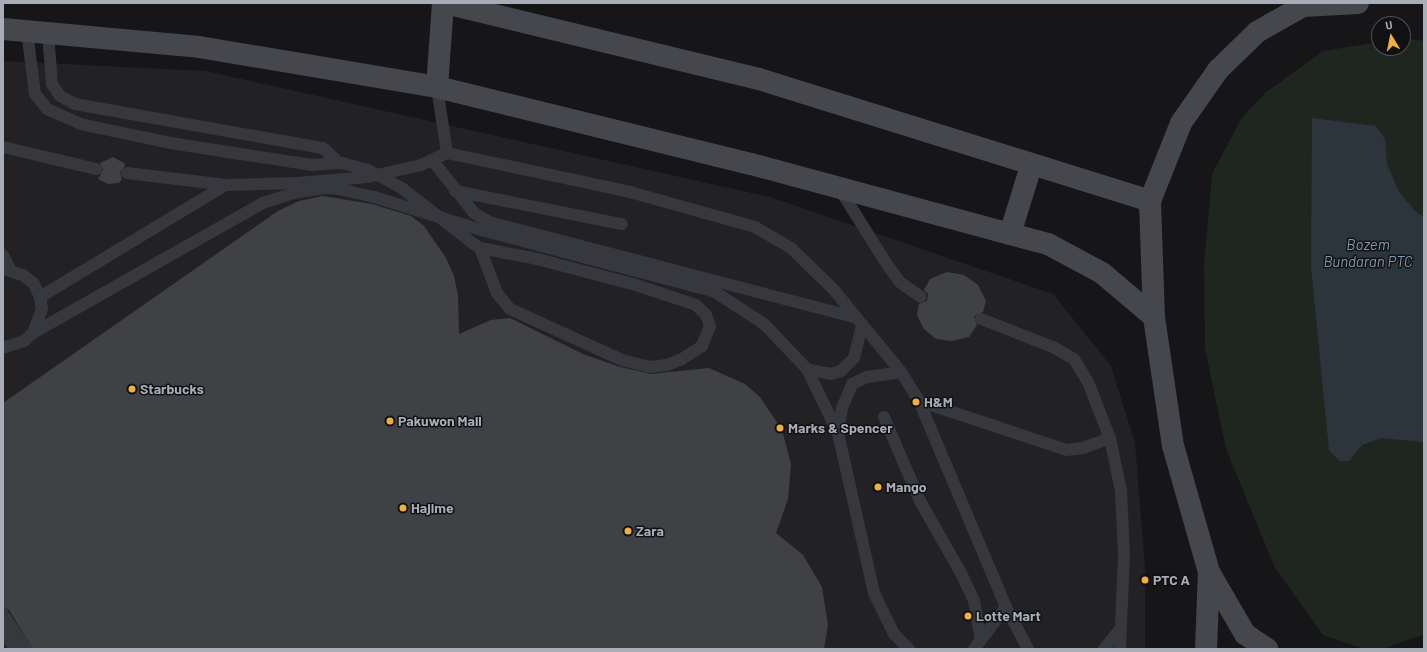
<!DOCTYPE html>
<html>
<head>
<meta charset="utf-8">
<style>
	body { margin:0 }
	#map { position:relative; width:1427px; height:652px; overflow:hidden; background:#161618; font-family:Barlow,sans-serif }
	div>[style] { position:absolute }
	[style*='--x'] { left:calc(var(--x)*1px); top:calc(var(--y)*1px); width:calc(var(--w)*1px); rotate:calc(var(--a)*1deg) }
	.built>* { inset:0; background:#222225 }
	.green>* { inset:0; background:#1e261f }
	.water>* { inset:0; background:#2c353c }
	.building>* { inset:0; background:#404145 }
	.lane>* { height:12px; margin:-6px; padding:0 6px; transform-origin:6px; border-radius:6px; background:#37383d }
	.secondary>* { height:22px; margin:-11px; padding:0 11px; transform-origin:11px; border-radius:11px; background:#45474d }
	.lane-bridge>* { height:12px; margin:-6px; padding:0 6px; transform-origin:6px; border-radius:6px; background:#37383d }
	.dots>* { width:11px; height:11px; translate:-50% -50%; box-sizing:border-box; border:2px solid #111113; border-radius:50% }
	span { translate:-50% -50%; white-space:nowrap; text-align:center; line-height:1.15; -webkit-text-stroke:3px #111113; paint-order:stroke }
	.poi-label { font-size:14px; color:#a8adb8; font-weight:700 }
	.left { translate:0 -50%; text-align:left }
	.water-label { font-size:15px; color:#7f9bb3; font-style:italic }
	.frame { position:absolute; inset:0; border:4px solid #a8adb8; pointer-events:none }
	.north { position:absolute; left:1371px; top:16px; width:40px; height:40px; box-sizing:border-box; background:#111113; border:1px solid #4d4f55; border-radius:50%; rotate:350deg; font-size:11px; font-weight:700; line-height:16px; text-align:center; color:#a8adb8 }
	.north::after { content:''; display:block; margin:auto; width:14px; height:18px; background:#f2b134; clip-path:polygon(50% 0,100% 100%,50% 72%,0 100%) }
</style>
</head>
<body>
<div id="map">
	<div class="built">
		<div style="clip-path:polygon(3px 61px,206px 71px,770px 197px,1053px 294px,1111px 366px,1135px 443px,1145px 568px,1145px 649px,3px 649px)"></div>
	</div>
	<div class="green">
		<div style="clip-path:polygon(1403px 38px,1424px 41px,1424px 634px,1384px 649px,1364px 649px,1323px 635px,1275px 568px,1226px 449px,1205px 348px,1204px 265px,1212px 174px,1241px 119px,1265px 93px,1323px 51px,1379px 42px,1379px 48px,1403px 48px)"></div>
	</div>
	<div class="water">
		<div style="clip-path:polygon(1312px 118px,1376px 126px,1385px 139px,1387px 164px,1399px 192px,1415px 211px,1424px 217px,1424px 442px,1381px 438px,1362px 445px,1349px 461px,1340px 461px,1329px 450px,1311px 267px)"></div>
	</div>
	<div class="building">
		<div style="clip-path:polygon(113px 157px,124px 163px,125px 166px,120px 172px,122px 179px,119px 183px,108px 184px,98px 179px,103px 170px,100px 163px)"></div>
		<div style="clip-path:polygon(323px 196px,372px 204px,411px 216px,424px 226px,446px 258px,454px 276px,458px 295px,459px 334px,491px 320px,510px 318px,583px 354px,620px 367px,651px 374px,709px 368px,745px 384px,760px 397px,782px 430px,791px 464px,788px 499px,776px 533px,803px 555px,822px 587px,828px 625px,824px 649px,33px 649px,9px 610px,3px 607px,3px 403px,278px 211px,299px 201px)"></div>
		<div style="clip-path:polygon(947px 272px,964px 275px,978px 285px,986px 301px,983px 312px,974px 316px,977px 325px,969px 337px,952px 341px,936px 339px,924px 329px,917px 315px,919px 304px,927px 301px,928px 294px,924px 290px,930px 279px)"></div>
	</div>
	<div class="lane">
		<div style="--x:27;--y:31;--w:64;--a:82.8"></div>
		<div style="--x:35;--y:94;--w:19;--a:51"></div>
		<div style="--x:47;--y:109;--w:36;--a:24"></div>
		<div style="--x:80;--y:124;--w:92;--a:11.9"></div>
		<div style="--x:170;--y:143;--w:144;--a:8.8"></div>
		<div style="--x:312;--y:165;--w:30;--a:-4"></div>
		<div style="--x:48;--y:33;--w:51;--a:85.5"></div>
		<div style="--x:52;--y:84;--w:14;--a:56"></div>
		<div style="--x:60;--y:96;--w:17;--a:28"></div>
		<div style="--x:75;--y:104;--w:252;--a:10.1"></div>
		<div style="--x:323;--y:148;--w:19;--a:43"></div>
		<div style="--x:437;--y:87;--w:67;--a:81.4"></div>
		<div style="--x:3;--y:147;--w:96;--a:13.3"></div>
		<div style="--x:433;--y:161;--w:66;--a:51.7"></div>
		<div style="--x:474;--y:213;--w:17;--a:31"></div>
		<div style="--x:489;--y:222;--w:380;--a:14.6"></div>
		<div style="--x:127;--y:173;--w:100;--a:6.9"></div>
		<div style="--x:226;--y:185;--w:72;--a:-1.6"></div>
		<div style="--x:298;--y:183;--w:70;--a:-4.9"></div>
		<div style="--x:368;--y:177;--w:54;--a:-12.8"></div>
		<div style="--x:421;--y:165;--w:29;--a:-25"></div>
		<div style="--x:447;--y:153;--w:187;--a:12"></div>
		<div style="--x:630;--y:192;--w:130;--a:15.6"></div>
		<div style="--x:755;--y:227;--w:42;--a:30.3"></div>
		<div style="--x:791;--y:248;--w:60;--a:44.3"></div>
		<div style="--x:834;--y:290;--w:106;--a:50.7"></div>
		<div style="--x:901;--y:372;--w:34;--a:58"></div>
		<div style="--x:919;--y:401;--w:224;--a:67.1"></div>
		<div style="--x:1006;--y:607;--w:47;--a:62.4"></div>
		<div style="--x:839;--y:188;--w:92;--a:57.9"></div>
		<div style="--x:888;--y:266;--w:21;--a:53"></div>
		<div style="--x:901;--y:283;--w:24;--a:35"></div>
		<div style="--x:455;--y:191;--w:170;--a:11.2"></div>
		<div style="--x:474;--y:244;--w:7;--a:34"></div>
		<div style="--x:480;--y:248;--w:58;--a:10.9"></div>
		<div style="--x:537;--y:259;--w:102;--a:14.7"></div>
		<div style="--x:636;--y:285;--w:63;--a:18.4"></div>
		<div style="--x:696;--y:305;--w:14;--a:45"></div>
		<div style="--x:706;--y:315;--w:12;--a:70"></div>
		<div style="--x:710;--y:326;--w:22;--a:112"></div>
		<div style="--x:702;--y:346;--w:24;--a:147"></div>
		<div style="--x:682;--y:359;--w:16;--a:158"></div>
		<div style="--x:667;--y:365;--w:17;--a:173"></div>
		<div style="--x:650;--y:367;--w:29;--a:-166"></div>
		<div style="--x:622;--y:360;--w:123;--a:-155.5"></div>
		<div style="--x:510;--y:309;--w:21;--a:-129"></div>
		<div style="--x:497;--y:293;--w:48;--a:-110.7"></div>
		<div style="--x:3;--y:255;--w:16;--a:63"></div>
		<div style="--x:3;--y:269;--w:21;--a:17"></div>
		<div style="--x:23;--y:275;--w:14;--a:39"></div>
		<div style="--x:34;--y:284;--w:14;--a:65"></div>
		<div style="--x:40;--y:297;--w:12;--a:81"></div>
		<div style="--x:42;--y:309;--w:26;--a:111"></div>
		<div style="--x:33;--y:333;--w:12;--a:138"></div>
		<div style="--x:24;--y:341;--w:22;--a:162"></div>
		<div style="--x:40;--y:297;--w:217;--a:-31.1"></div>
		<div style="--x:981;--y:319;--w:77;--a:21.3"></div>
		<div style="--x:1053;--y:347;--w:24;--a:30"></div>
		<div style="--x:1074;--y:359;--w:27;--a:59"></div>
		<div style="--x:1088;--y:382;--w:60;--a:68.6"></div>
		<div style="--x:1110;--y:438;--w:54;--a:78.3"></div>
		<div style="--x:1121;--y:491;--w:63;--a:87.3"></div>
		<div style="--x:1124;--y:554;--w:95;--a:92.4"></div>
		<div style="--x:33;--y:333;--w:264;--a:-29.5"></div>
		<div style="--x:263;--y:203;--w:32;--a:-18"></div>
		<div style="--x:293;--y:193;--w:30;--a:-9"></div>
		<div style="--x:323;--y:188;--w:16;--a:4"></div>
		<div style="--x:339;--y:189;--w:36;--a:13"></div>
		<div style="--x:374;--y:197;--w:112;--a:17.1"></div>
		<div style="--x:481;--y:230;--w:242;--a:14.8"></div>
		<div style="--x:715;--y:292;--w:59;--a:33.1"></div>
		<div style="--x:764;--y:324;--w:62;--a:46.3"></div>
		<div style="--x:807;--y:369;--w:71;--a:64.2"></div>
		<div style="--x:838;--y:433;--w:164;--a:77.3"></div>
		<div style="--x:874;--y:593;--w:46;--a:64"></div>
		<div style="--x:894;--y:634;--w:21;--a:45"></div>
		<div style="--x:807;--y:369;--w:24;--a:12"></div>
		<div style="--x:830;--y:374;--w:11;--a:-15"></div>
		<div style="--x:841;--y:371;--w:18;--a:-45"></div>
		<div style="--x:854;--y:358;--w:34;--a:-76"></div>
		<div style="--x:919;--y:401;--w:155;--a:18.4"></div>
		<div style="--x:1066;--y:450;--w:17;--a:-7"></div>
		<div style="--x:1083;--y:448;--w:29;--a:-20"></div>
		<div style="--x:884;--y:417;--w:91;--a:66.8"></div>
		<div style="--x:920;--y:501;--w:85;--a:60.4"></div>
		<div style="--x:962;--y:575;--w:29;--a:65"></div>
		<div style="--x:974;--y:601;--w:39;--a:80"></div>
		<div style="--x:838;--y:433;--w:25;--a:-81"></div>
		<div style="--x:842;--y:408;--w:26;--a:-67"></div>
		<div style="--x:852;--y:384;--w:17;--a:-25"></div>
		<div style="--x:867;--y:377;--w:34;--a:-8"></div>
		<div style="--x:3;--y:614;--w:42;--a:56.7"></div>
		<div style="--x:3;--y:631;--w:22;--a:56"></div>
		<div style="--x:974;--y:649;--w:53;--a:-52.7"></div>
		<div style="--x:1104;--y:649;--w:26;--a:-51"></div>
	</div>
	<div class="secondary">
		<div style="--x:445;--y:3;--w:323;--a:13.6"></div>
		<div style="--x:759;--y:79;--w:410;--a:17.3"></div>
		<div style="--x:3;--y:29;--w:197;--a:5.2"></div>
		<div style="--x:199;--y:47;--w:241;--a:9.5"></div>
		<div style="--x:437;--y:87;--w:323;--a:13.8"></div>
		<div style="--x:751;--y:164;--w:308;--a:15.1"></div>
		<div style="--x:1048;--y:244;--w:61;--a:28.2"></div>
		<div style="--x:1102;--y:273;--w:68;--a:40.2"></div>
		<div style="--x:437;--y:87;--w:84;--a:-85.9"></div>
		<div style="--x:1010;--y:234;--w:71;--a:-72.8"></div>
		<div style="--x:1209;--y:572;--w:72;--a:59.9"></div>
		<div style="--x:1245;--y:634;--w:27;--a:34"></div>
		<div style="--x:1206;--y:649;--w:77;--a:-87.8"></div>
		<div style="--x:1209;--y:572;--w:131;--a:-105.9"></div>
		<div style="--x:1173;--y:446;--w:130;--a:-98.4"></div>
		<div style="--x:1154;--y:317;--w:116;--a:-92"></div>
		<div style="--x:1150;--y:201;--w:84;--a:-68.3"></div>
		<div style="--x:1181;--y:123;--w:65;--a:-55.1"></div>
		<div style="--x:1218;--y:70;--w:54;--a:-44.3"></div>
		<div style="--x:1257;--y:32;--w:53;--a:-29.5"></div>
		<div style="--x:1303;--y:6;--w:55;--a:-3.1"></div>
	</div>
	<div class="lane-bridge">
		<div style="--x:342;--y:163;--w:27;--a:15"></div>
		<div style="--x:368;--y:170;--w:40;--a:28"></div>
		<div style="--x:403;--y:189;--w:90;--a:37.8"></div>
	</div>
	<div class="dots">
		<div style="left:132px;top:389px;background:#f2b134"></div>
		<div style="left:916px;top:402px;background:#f2b134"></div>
		<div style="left:390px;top:421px;background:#f2b134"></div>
		<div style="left:780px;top:428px;background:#f2b134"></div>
		<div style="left:878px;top:487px;background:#f2b134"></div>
		<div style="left:403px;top:508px;background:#f2b134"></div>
		<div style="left:628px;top:531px;background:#f2b134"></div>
		<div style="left:1145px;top:580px;background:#f2b134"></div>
		<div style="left:968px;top:616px;background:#f2b134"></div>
	</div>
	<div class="poi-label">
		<span class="left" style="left:140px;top:389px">Starbucks</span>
		<span class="left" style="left:924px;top:402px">H&amp;M</span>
		<span class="left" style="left:398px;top:421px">Pakuwon Mall</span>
		<span class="left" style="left:788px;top:428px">Marks &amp; Spencer</span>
		<span class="left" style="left:886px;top:487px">Mango</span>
		<span class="left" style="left:411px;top:508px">Hajime</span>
		<span class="left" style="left:636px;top:531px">Zara</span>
		<span class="left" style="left:1153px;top:580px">PTC A</span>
		<span class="left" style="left:976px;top:616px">Lotte Mart</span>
	</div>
	<div class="water-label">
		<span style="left:1368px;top:253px">Bozem<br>Bundaran PTC</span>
	</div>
	<div class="frame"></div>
	<div class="north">U</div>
</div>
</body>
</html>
